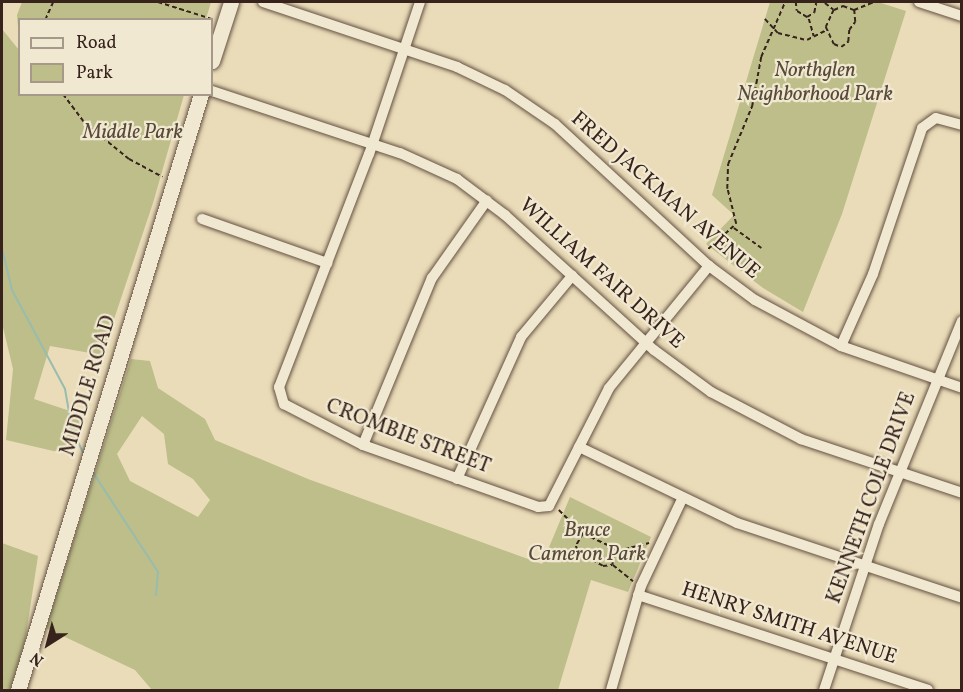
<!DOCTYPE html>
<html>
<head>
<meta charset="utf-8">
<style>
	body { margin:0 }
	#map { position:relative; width:963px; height:692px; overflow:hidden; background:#eadcb8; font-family:Vollkorn,serif }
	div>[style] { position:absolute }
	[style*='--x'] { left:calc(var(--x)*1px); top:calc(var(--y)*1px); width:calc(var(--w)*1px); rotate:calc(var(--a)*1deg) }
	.green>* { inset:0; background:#bdbe8a }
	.stream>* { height:2px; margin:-1px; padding:0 1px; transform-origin:1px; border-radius:1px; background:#98bcad }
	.path>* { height:1.5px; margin-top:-0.75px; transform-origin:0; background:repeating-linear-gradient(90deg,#37231c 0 4.5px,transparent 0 7.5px) }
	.roads { filter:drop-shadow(0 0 2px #645143) drop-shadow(0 0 2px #645143) }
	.street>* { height:10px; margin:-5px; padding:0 5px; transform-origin:5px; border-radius:5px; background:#f1e8d1 }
	.secondary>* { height:15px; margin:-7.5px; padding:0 7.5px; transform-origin:7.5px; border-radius:7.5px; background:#f1e8d1 }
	span { translate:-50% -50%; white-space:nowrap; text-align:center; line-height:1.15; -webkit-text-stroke:4.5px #f1e8d1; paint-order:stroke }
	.park-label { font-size:21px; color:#584a38; font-style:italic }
	.street-label { font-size:21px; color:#37231c }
	.frame { position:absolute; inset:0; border:3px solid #37231c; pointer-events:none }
	.legend { position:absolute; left:18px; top:18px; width:195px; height:78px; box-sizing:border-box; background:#f1e8d1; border:2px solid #a79989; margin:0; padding:8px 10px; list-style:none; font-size:18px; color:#37231c }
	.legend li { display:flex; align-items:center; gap:12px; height:30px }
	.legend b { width:30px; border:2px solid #a79989 }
	.north { position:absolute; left:18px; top:614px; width:60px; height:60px; -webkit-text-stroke:4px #f1e8d1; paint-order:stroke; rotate:216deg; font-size:16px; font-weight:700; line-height:24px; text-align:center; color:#37231c }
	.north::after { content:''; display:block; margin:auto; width:21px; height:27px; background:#37231c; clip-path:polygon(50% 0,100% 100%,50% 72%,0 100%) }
</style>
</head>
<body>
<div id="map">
	<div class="green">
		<div style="clip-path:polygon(22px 2px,211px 2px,206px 19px,20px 20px,19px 39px,17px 15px)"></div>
		<div style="clip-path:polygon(770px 2px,878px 2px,906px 11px,842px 214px,803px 312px,763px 288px,706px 244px,734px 215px,712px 195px)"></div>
		<div style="clip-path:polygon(2px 29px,19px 50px,20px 94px,184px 95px,153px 203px,102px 355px,50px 346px,34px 399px,85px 416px,75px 456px,6px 440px,13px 369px,2px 323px)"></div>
		<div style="clip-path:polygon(evenodd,131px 359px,150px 361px,158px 388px,205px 419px,215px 440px,308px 479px,542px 564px,570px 497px,651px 537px,628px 592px,591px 580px,558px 690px,152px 690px,135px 670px,46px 628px,131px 359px,142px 416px,164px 434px,168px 464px,193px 479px,210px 500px,198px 517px,130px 481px,117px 454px,142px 416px)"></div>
		<div style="clip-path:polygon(2px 543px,38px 556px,25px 641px,10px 690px,2px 690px)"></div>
	</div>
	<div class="stream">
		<div style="--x:2;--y:248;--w:43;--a:76.6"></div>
		<div style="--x:12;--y:290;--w:112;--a:61.8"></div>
		<div style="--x:65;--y:389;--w:41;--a:80.1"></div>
		<div style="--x:72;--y:429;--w:29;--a:65"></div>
		<div style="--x:92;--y:471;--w:121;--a:56.8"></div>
		<div style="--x:158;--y:572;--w:23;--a:95"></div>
	</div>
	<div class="path">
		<div style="--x:158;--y:2;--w:57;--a:17.5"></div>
		<div style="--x:796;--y:2;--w:9;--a:84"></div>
		<div style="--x:797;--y:11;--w:12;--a:31"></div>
		<div style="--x:807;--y:17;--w:8;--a:-30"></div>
		<div style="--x:814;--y:13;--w:10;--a:-79"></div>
		<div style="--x:815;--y:2;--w:11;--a:0"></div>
		<div style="--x:825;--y:3;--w:11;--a:38"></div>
		<div style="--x:834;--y:10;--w:10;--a:-24"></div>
		<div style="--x:843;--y:6;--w:12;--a:20"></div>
		<div style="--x:854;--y:10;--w:22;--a:-22"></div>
		<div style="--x:834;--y:10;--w:19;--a:115"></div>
		<div style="--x:826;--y:27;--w:19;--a:65"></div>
		<div style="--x:834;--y:44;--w:8;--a:23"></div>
		<div style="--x:841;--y:47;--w:9;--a:-36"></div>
		<div style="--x:848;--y:42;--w:12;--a:-85"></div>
		<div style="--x:849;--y:30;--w:10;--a:-53"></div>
		<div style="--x:855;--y:22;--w:12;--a:-95"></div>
		<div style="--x:765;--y:19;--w:19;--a:47"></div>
		<div style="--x:778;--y:33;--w:30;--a:14"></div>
		<div style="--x:807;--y:40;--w:22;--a:-27"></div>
		<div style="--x:809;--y:19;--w:18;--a:74"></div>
		<div style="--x:45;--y:20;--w:20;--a:-66"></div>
		<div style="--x:63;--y:94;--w:36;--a:53"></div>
		<div style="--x:85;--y:123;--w:57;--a:39.3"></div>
		<div style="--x:129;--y:159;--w:38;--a:28"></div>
		<div style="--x:734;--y:228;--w:34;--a:36"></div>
		<div style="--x:708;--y:249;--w:38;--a:-42"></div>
		<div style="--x:736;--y:224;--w:36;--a:-104"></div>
		<div style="--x:727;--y:189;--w:25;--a:-88"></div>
		<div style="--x:728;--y:164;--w:63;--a:-67.5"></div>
		<div style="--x:752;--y:106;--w:50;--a:-79.6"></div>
		<div style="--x:761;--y:57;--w:60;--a:-66.4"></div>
		<div style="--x:559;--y:510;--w:34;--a:45"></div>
		<div style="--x:583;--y:534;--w:14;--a:120"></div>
		<div style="--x:576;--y:546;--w:8;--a:67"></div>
		<div style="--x:579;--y:553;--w:27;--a:28"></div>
		<div style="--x:603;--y:566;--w:9;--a:-6"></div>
		<div style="--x:612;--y:565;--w:16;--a:-79"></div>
		<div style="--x:615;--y:549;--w:35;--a:-155"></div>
		<div style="--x:617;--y:551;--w:33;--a:-14"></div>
		<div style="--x:613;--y:565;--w:26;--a:39"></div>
	</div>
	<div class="roads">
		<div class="street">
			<div style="--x:263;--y:2;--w:205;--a:18.5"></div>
			<div style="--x:457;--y:67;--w:53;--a:25.6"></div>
			<div style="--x:505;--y:90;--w:60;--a:34.2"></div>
			<div style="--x:555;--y:124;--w:209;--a:42.7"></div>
			<div style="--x:709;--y:266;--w:57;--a:36.5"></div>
			<div style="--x:755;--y:300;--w:98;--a:28.1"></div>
			<div style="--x:841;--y:346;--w:128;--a:19.1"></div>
			<div style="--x:420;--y:2;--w:160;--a:108.5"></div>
			<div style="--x:369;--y:154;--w:250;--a:111.1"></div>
			<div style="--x:279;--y:387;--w:18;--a:74"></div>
			<div style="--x:284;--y:404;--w:89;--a:27.4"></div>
			<div style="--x:363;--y:445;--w:186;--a:19.5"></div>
			<div style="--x:538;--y:507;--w:11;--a:-5"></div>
			<div style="--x:549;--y:506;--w:132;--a:-63"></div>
			<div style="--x:609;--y:388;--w:158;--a:-50.7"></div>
			<div style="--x:919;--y:2;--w:45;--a:18"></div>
			<div style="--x:212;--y:91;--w:198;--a:18.3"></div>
			<div style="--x:400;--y:153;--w:63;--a:24.5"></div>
			<div style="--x:457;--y:179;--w:60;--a:36.9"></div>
			<div style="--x:505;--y:215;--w:201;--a:42.2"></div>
			<div style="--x:654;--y:350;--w:71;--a:36.4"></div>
			<div style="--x:711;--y:392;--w:102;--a:27.6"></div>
			<div style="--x:801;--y:439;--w:170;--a:18.5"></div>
			<div style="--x:202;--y:219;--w:133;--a:19.4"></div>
			<div style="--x:841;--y:346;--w:79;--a:-66"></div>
			<div style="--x:873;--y:274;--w:154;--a:-71.4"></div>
			<div style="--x:922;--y:128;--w:17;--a:-36"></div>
			<div style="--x:936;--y:118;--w:27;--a:15"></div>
			<div style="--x:363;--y:445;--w:181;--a:-67.6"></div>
			<div style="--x:432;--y:278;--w:95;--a:-54.8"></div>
			<div style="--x:579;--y:447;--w:175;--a:25.7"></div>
			<div style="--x:737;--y:523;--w:237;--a:18.4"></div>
			<div style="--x:457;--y:479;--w:156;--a:-65.7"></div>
			<div style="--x:521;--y:337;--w:80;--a:-50.1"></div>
			<div style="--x:638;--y:595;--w:305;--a:18.1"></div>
			<div style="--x:611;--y:690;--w:108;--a:-73.9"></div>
			<div style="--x:641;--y:586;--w:98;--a:-64.7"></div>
			<div style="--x:824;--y:690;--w:175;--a:-71.7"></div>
			<div style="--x:879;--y:524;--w:219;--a:-67.8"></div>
		</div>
		<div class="secondary">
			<div style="--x:212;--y:61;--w:62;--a:-72.1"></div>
			<div style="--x:18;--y:690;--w:623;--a:-72.93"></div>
		</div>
	</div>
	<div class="park-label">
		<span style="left:815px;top:83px">Northglen<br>Neighborhood Park</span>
		<span style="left:133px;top:133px">Middle Park</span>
		<span style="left:587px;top:543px">Bruce<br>Cameron Park</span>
	</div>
	<div class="street-label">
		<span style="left:665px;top:196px;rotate:41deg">FRED JACKMAN AVENUE</span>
		<span style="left:601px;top:274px;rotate:42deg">WILLIAM FAIR DRIVE</span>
		<span style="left:89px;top:386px;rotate:-73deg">MIDDLE ROAD</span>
		<span style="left:408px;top:437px;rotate:21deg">CROMBIE STREET</span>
		<span style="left:872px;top:498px;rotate:-70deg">KENNETH COLE DRIVE</span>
		<span style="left:789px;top:624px;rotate:18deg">HENRY SMITH AVENUE</span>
	</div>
	<div class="frame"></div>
	<ul class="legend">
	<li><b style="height:8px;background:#f1e8d1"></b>Road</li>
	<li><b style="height:16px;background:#bdbe8a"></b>Park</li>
	</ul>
	<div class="north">N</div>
</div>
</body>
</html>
